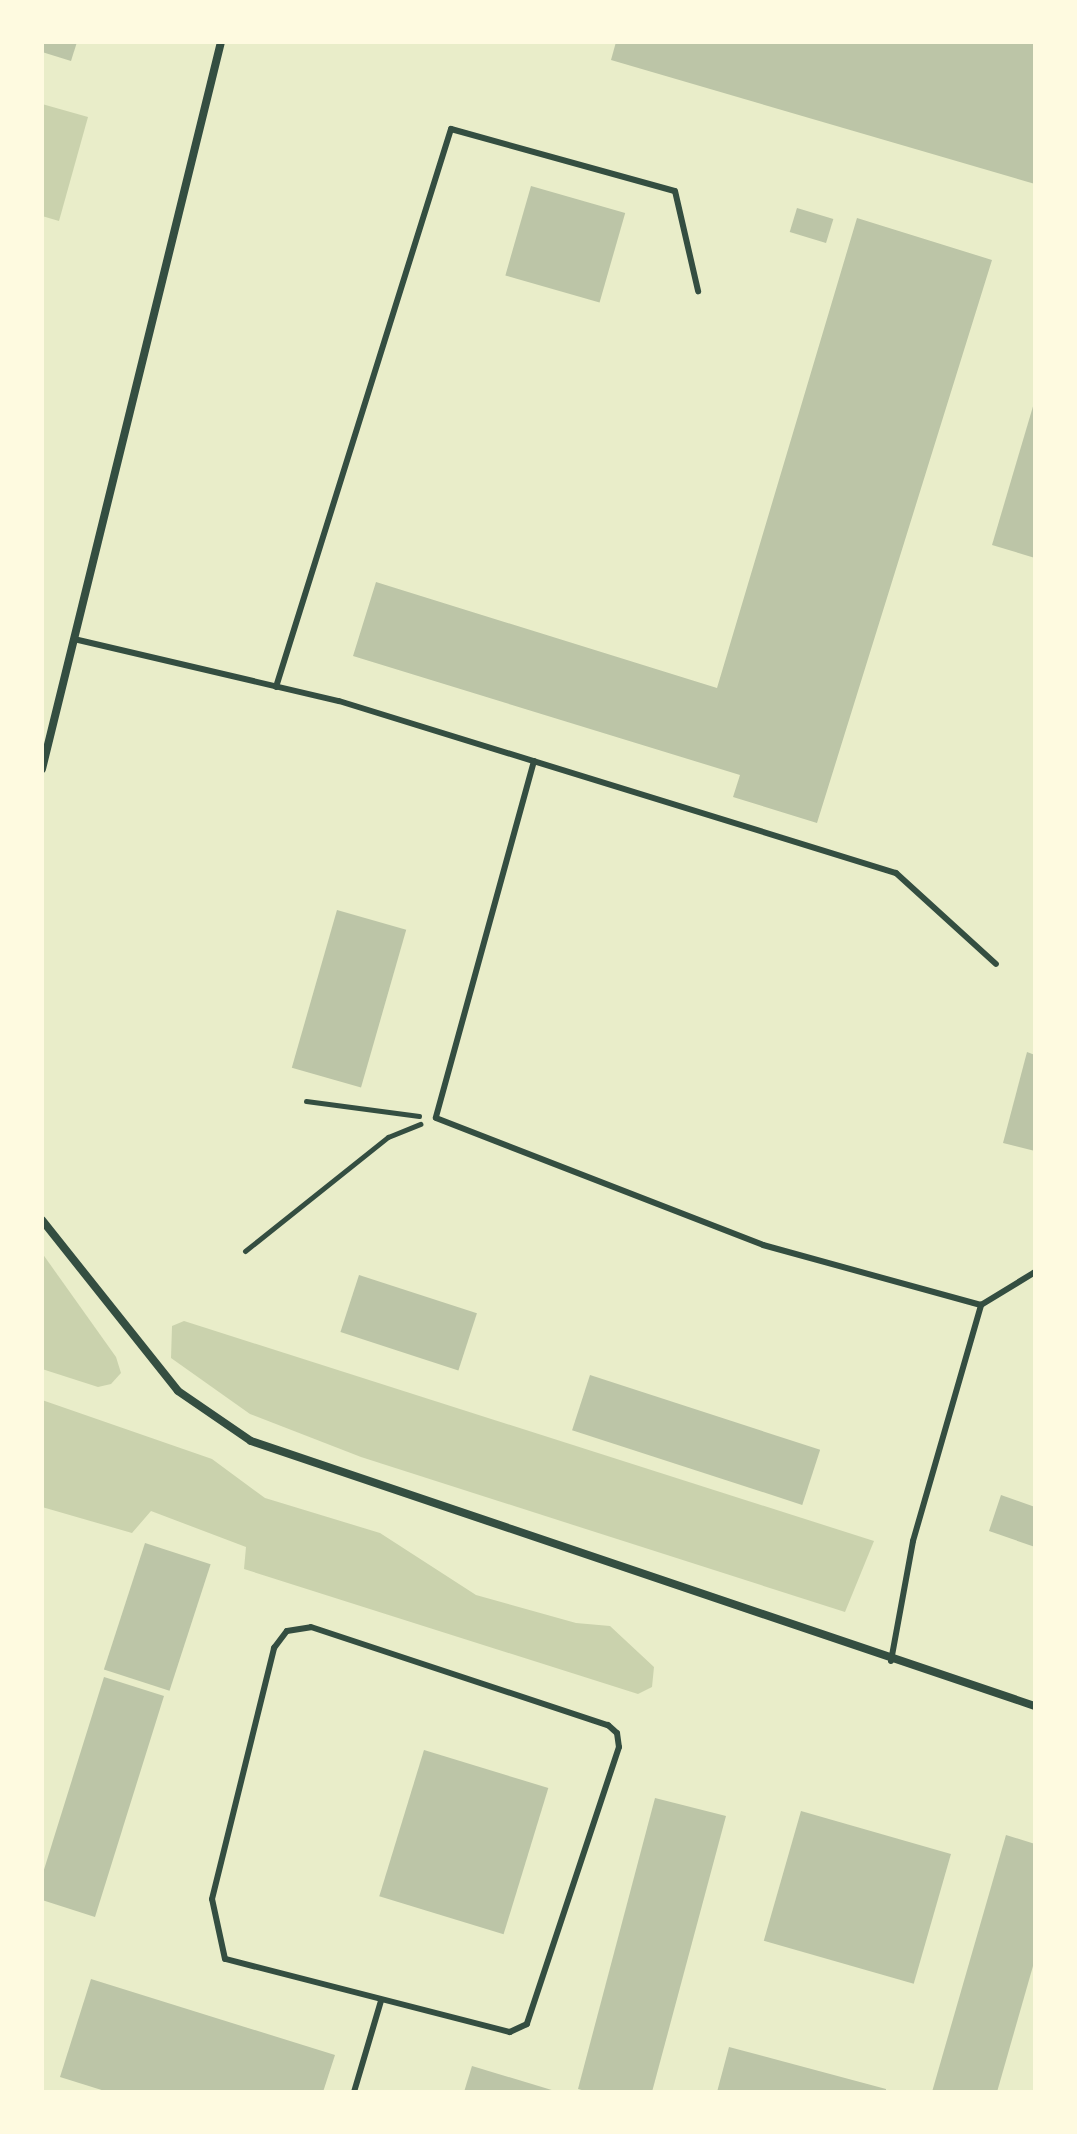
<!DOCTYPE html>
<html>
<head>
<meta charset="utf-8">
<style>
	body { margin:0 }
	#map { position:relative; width:1077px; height:2134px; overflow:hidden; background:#e9edc9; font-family:"Noto Sans",sans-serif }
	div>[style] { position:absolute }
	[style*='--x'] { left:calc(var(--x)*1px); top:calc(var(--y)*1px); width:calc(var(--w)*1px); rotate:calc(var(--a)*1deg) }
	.green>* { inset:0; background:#cad2ad }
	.building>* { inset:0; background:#bcc5a7; transform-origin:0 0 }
	.path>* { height:5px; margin:-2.5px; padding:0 2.5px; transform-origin:2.5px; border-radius:2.5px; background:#344e41 }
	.service>* { height:6px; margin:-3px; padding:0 3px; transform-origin:3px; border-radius:3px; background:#344e41 }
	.minor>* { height:8px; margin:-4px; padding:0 4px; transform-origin:4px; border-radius:4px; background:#344e41 }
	span { translate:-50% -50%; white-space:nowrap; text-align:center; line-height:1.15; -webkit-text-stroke:8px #fefae0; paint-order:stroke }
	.frame { position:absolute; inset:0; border:44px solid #fefae0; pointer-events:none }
</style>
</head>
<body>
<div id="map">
	<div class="green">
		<div style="clip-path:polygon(42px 104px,88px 117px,59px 221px,42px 216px)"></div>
		<div style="clip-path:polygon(42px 1253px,116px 1357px,121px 1373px,111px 1384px,98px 1387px,42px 1369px)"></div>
		<div style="clip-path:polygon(184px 1321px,206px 1328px,874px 1541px,845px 1612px,361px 1457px,250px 1414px,171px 1358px,172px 1326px)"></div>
		<div style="clip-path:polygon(42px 1400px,212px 1459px,265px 1498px,380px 1533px,476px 1595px,576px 1623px,610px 1626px,654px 1667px,652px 1687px,638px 1694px,244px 1569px,246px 1547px,151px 1511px,132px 1533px,42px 1507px)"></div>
	</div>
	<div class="building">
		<div style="clip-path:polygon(42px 42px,77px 42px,71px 61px,42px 52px)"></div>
		<div style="clip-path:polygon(616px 42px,1035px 42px,1035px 184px,611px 60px)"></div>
		<div style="left:531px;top:186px;width:98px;height:93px;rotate:16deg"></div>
		<div style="left:797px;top:208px;width:38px;height:25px;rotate:17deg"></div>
		<div style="clip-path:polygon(857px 218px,992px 260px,817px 823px,733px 797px,740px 775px,353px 656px,376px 582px,717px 688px)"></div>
		<div style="clip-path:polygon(1034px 403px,1035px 403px,1035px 558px,992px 545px)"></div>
		<div style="left:337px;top:910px;width:72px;height:164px;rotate:16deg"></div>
		<div style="clip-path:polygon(1027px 1052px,1035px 1055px,1035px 1151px,1003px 1143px)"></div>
		<div style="left:359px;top:1275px;width:124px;height:60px;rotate:18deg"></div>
		<div style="left:590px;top:1375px;width:242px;height:58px;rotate:18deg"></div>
		<div style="clip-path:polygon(1001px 1495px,1035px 1507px,1035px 1547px,989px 1531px)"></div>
		<div style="left:145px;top:1543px;width:69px;height:133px;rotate:18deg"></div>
		<div style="clip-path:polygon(104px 1677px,164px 1696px,95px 1917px,42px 1900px,42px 1876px)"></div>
		<div style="left:424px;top:1750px;width:130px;height:153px;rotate:17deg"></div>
		<div style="clip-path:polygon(655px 1798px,726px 1816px,652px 2092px,589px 2092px,578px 2089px)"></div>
		<div style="left:801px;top:1811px;width:156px;height:135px;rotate:16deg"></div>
		<div style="clip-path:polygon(1006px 1835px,1035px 1844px,1035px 1959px,997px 2092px,932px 2092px)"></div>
		<div style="clip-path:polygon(91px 1979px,335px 2055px,323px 2092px,108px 2092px,60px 2077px)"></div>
		<div style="clip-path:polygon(729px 2047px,886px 2089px,886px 2092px,717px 2092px)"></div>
		<div style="clip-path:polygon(472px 2066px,555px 2091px,555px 2092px,464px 2092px)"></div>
	</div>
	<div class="path">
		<div style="--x:306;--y:1101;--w:114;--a:7.6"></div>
		<div style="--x:245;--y:1251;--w:183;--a:-38.6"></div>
		<div style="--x:388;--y:1137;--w:35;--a:-22"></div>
	</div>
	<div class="service">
		<div style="--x:74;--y:639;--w:272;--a:13.2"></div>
		<div style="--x:339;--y:701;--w:583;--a:17.16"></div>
		<div style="--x:896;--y:873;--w:135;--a:42.3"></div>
		<div style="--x:276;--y:687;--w:585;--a:-72.59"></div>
		<div style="--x:451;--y:129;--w:232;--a:15.5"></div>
		<div style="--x:675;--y:191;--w:103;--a:77"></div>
		<div style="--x:534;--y:761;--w:370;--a:105.4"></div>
		<div style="--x:436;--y:1118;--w:351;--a:21.2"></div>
		<div style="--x:763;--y:1245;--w:226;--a:15.4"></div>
		<div style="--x:981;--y:1305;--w:63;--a:-31.4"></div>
		<div style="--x:311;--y:1627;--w:313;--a:18.3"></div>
		<div style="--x:608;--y:1725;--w:12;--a:42"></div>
		<div style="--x:617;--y:1733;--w:14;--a:82"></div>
		<div style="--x:619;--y:1747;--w:292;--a:108.4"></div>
		<div style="--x:527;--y:2024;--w:19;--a:155"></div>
		<div style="--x:510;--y:2032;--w:294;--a:-165.6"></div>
		<div style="--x:225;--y:1959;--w:61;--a:-102.2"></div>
		<div style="--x:212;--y:1899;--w:259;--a:-76.1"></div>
		<div style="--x:274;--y:1648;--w:21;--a:-53"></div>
		<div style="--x:287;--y:1631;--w:24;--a:-9"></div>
		<div style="--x:891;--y:1661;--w:122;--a:-79.6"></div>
		<div style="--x:913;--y:1541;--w:246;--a:-73.9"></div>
		<div style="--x:354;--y:2092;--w:95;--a:-73.5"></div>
	</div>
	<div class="minor">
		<div style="--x:42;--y:769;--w:749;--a:-76.17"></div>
		<div style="--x:42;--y:1220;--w:218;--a:51.5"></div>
		<div style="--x:178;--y:1391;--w:88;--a:34.4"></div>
		<div style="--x:251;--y:1441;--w:828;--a:18.68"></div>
	</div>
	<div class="frame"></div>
</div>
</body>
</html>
